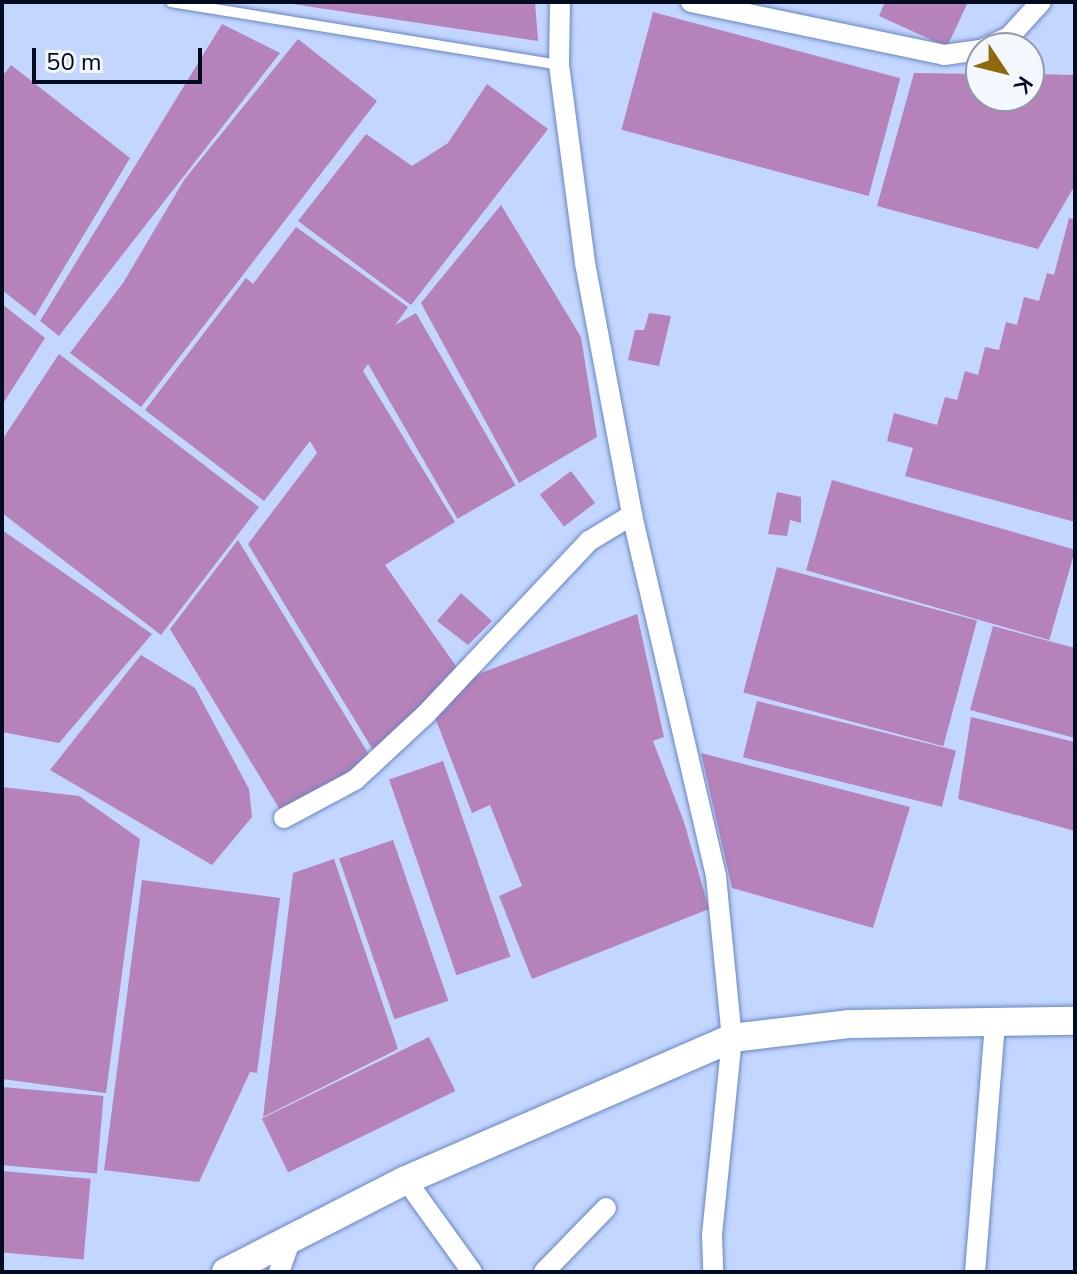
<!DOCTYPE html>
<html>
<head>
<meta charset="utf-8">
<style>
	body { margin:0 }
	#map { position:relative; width:1077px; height:1274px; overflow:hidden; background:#c2d6fe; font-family:"Nunito Sans",sans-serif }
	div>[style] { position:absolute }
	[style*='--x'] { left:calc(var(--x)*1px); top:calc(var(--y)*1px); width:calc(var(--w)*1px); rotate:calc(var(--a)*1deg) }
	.building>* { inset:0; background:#b582ba; transform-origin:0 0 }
	.roads { filter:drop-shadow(0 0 2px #6986c3) drop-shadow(0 0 2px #6986c3) }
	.lane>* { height:10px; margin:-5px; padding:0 5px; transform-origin:5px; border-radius:5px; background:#fff }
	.street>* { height:20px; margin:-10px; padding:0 10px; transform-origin:10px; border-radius:10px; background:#fff }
	.secondary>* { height:28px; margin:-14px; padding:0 14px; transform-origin:14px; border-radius:14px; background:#fff }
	span { translate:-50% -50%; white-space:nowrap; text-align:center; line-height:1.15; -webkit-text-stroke:6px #f3f7fe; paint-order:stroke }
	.frame { position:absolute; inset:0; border:4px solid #030b21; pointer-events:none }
	.north { position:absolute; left:965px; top:32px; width:80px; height:80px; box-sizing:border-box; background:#f3f7fe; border:2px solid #9399a6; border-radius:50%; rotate:125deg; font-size:22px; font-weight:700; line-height:32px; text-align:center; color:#030b21 }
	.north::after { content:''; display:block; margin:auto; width:28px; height:36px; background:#8e6a0d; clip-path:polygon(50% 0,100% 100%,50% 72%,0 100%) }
	.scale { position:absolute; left:32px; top:48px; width:170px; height:36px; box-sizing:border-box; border:4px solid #030b21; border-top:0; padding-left:10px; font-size:24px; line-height:28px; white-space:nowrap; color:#030b21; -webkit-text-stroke:6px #f3f7fe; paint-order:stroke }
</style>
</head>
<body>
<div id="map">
	<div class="building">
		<div style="clip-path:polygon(535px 2px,538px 41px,286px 3px,287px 2px)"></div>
		<div style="clip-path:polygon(885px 2px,968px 2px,947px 47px,879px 16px)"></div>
		<div style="left:653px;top:12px;width:256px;height:122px;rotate:15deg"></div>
		<div style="clip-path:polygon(222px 24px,280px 53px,59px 336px,40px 321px)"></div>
		<div style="clip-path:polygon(298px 39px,377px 101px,141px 407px,70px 353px,123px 283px,184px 180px)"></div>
		<div style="clip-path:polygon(11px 65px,130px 158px,35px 316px,2px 290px,2px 77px)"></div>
		<div style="clip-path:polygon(914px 73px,981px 74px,981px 96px,1029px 96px,1029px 74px,1075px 75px,1075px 185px,1038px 249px,877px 206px)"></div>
		<div style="clip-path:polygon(487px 84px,548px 129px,411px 305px,298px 221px,366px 134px,412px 166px,448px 143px)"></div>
		<div style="clip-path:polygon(501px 205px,581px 337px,597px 437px,519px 483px,421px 303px)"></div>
		<div style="clip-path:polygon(1069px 218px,1075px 220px,1075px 522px,905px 476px,913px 448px,887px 441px,894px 413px,937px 425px,945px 397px,957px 400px,965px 371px,978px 375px,985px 347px,999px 350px,1006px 322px,1017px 325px,1024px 297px,1039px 301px,1047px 273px,1054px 275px)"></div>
		<div style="clip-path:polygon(296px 227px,408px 307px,363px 371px,455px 522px,385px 565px,458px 669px,376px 755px,248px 544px,317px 453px,310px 441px,264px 501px,145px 410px,246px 278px,253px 284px)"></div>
		<div style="clip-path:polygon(2px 304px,45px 338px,2px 405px)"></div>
		<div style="left:416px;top:313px;width:199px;height:67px;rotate:60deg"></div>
		<div style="clip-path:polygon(649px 313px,671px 316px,659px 366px,628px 360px,635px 330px,644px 330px)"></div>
		<div style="clip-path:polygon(59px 354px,259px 507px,161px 635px,2px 513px,2px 440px)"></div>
		<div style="left:571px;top:471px;width:40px;height:39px;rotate:53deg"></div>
		<div style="left:832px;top:480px;width:253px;height:94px;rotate:16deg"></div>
		<div style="clip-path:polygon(777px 492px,801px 497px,801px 523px,790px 520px,787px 536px,768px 534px)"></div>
		<div style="clip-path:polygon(2px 530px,152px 634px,59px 743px,2px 732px)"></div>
		<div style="clip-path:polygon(238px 540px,371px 758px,282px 813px,170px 629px)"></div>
		<div style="left:777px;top:567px;width:207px;height:130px;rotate:15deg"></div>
		<div style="clip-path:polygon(461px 593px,492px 621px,468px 645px,437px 621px)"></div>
		<div style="clip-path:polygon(637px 614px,664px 737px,653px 741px,684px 822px,709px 909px,532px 979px,499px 896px,522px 886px,490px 805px,472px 813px,434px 715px,468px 678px)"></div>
		<div style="clip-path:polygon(993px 626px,1075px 648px,1075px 738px,970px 710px)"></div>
		<div style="clip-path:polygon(141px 655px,195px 688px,249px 789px,252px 817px,212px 865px,50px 770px)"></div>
		<div style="left:757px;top:701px;width:205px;height:58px;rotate:14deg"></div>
		<div style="clip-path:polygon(971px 717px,1075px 742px,1075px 831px,958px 799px)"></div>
		<div style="clip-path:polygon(701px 753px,910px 807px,873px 928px,732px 888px)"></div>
		<div style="left:443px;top:761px;width:207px;height:57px;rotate:71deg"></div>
		<div style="clip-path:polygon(2px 787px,79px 796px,140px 839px,106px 1093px,2px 1079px)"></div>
		<div style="left:393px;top:840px;width:170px;height:57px;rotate:71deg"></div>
		<div style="clip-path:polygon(334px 859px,398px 1049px,263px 1117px,293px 873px)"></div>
		<div style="clip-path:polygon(142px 880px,280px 898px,257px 1073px,250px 1072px,199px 1182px,104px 1170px)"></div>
		<div style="left:429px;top:1037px;width:60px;height:186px;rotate:64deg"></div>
		<div style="left:2px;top:1087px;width:102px;height:78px;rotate:5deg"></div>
		<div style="left:2px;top:1171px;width:89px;height:81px;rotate:5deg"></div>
	</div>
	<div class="roads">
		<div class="lane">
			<div style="--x:171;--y:2;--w:393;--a:9.2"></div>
		</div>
		<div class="street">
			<div style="--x:560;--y:2;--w:63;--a:90.9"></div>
			<div style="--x:559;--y:65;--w:200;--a:82.5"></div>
			<div style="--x:585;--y:263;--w:256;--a:79.4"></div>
			<div style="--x:632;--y:515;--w:371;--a:76.9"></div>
			<div style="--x:716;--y:876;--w:163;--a:84.4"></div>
			<div style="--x:732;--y:1038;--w:198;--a:95.8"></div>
			<div style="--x:712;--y:1235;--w:37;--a:88"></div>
			<div style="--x:691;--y:2;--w:258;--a:11.8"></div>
			<div style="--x:944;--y:55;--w:37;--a:-8"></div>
			<div style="--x:985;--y:48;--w:26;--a:-25"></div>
			<div style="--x:1009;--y:37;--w:47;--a:-47.6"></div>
			<div style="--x:284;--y:818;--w:81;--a:-28.2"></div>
			<div style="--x:355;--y:780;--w:96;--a:-42.9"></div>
			<div style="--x:425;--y:715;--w:239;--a:-46.7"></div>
			<div style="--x:589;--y:541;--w:50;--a:-31.2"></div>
			<div style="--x:406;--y:1180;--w:113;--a:54.3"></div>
			<div style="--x:279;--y:1272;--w:35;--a:-70"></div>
			<div style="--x:544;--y:1272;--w:89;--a:-45.9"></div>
			<div style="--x:975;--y:1272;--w:251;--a:-85.4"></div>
		</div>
		<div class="secondary">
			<div style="--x:226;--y:1272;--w:202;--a:-27.1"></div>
			<div style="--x:406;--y:1180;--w:356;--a:-23.5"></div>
			<div style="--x:732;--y:1038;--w:119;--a:-6.8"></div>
			<div style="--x:850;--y:1024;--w:225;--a:-0.8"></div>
		</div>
	</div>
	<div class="frame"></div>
	<div class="north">K</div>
	<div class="scale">50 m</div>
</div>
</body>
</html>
